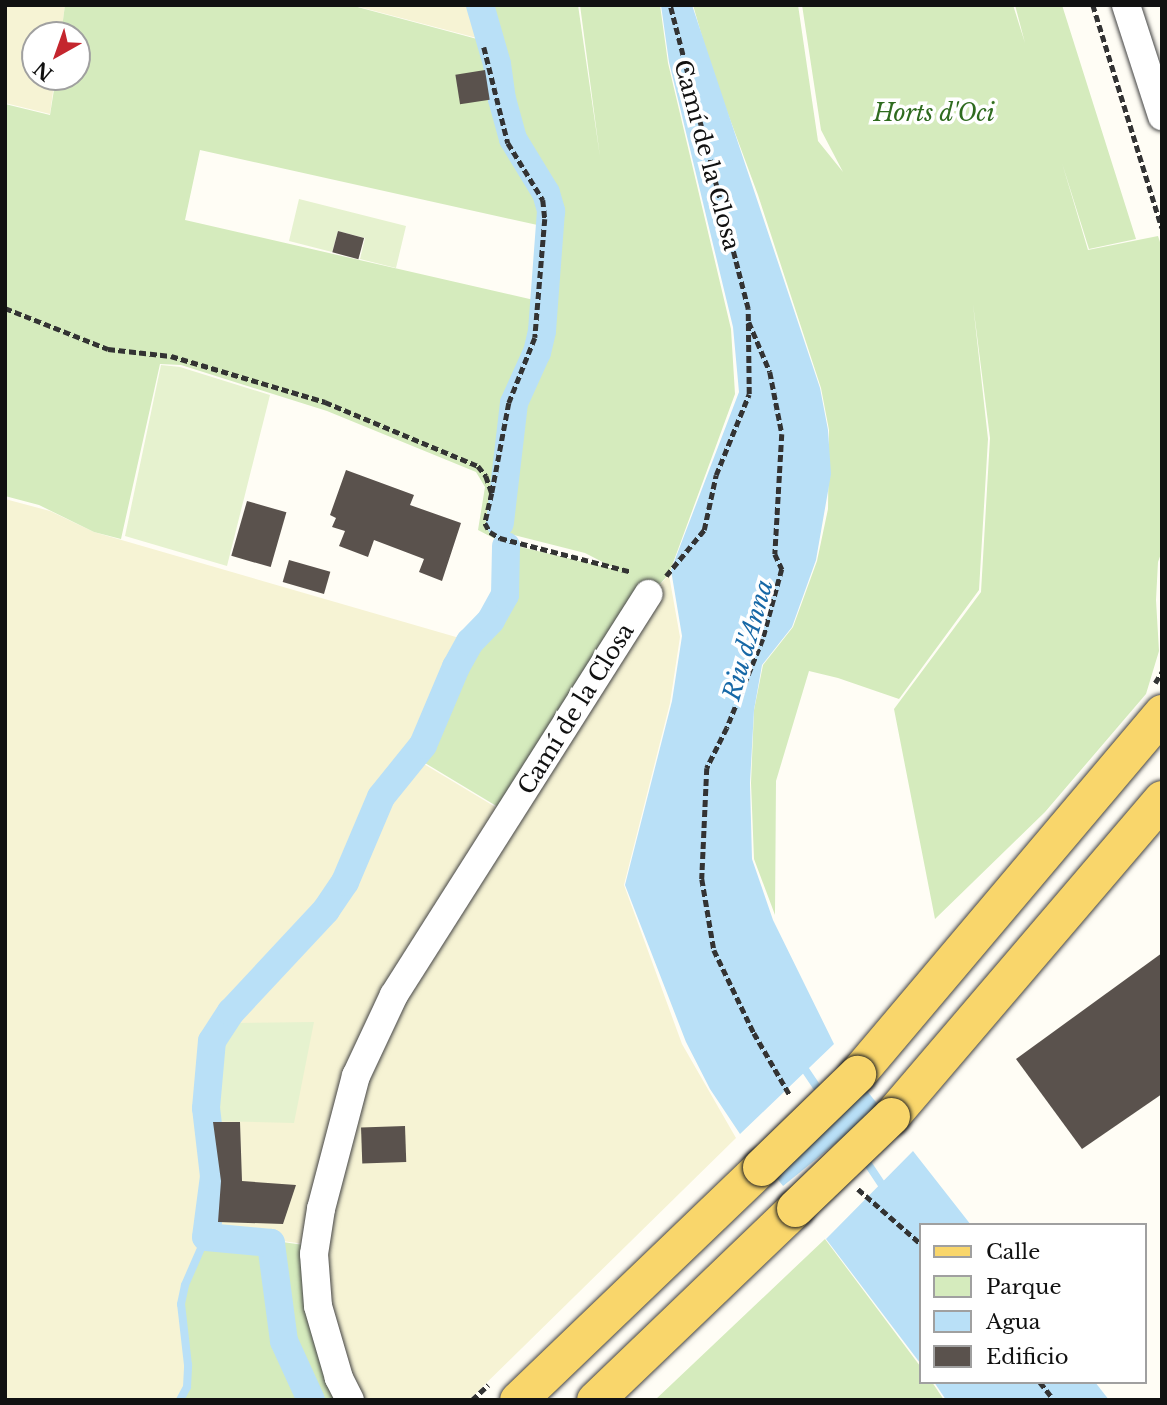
<!DOCTYPE html>
<html>
<head>
<meta charset="utf-8">
<style>
	body { margin:0 }
	#map { position:relative; width:1167px; height:1405px; overflow:hidden; background:#fffdf5; font-family:"Libre Baskerville",serif }
	div>[style] { position:absolute }
	[style*='--x'] { left:calc(var(--x)*1px); top:calc(var(--y)*1px); width:calc(var(--w)*1px); rotate:calc(var(--a)*1deg) }
	.farmland>* { inset:0; background:#f6f3d4 }
	.green>* { inset:0; background:#d5ebbd }
	.pitch>* { inset:0; background:#e6f2cf }
	.water>* { inset:0; background:#b9e0f7; transform-origin:0 0 }
	.stream>* { height:8px; margin:-4px; padding:0 4px; transform-origin:4px; border-radius:4px; background:#b9e0f7 }
	.canal>* { height:28px; margin:-14px; padding:0 14px; transform-origin:14px; border-radius:14px; background:#b9e0f7 }
	.building>* { inset:0; background:#5a524d; transform-origin:0 0 }
	.path>* { height:4.5px; margin-top:-2.25px; transform-origin:0; background:repeating-linear-gradient(90deg,#333 0 7px,transparent 0 10.5px) }
	.roads { filter:drop-shadow(0 0 2px #444) drop-shadow(0 0 2px #444) }
	.minor>* { height:28px; margin:-14px; padding:0 14px; transform-origin:14px; border-radius:14px; background:#fff }
	.major>* { height:37px; margin:-18.5px; padding:0 18.5px; transform-origin:18.5px; border-radius:18.5px; background:#f9d66b }
	.bridges { filter:drop-shadow(0 0 2px #222) drop-shadow(0 0 2px #222) }
	.major-bridge>* { height:37px; margin:-18.5px; padding:0 18.5px; transform-origin:18.5px; border-radius:18.5px; background:#f9d66b }
	span { translate:-50% -50%; white-space:nowrap; text-align:center; line-height:1.15; -webkit-text-stroke:7px #fff; paint-order:stroke }
	.park-label { font-size:23px; color:#2f6b1f; font-style:italic }
	.street-label { font-size:23px; color:#111 }
	.water-label { font-size:24px; color:#1768a6; font-style:italic }
	.frame { position:absolute; inset:0; border:7px solid #111; pointer-events:none }
	.legend { position:absolute; left:919px; top:1223px; width:228px; height:161px; box-sizing:border-box; background:#fff; border:2px solid #a0a0a0; margin:0; padding:9px 12px; list-style:none; font-size:21px; color:#111 }
	.legend li { display:flex; align-items:center; gap:14px; height:35px }
	.legend b { width:35px; border:2px solid #a0a0a0 }
	.north { position:absolute; left:21px; top:21px; width:70px; height:70px; box-sizing:border-box; background:#fff; border:2px solid #a0a0a0; border-radius:50%; rotate:220deg; font-size:19px; font-weight:700; line-height:28px; text-align:center; color:#111 }
	.north::after { content:''; display:block; margin:auto; width:24px; height:32px; background:#c4262e; clip-path:polygon(50% 0,100% 100%,50% 72%,0 100%) }
</style>
</head>
<body>
<div id="map">
	<div class="farmland">
		<div style="clip-path:polygon(5px 5px,65px 5px,61px 35px,35px 35px,35px 77px,55px 77px,50px 114px,5px 103px)"></div>
		<div style="clip-path:polygon(352px 5px,481px 5px,492px 42px)"></div>
		<div style="clip-path:polygon(5px 499px,50px 511px,94px 532px,456px 637px,472px 646px,419px 761px,507px 814px,391px 994px,311px 1245px,210px 1231px,202px 1244px,186px 1285px,182px 1305px,189px 1364px,189px 1388px,182px 1400px,5px 1400px)"></div>
		<div style="clip-path:polygon(669px 575px,680px 637px,670px 703px,624px 885px,682px 1044px,736px 1138px,469px 1400px,354px 1400px,317px 1253px,360px 1078px,650px 595px)"></div>
	</div>
	<div class="green">
		<div style="clip-path:polygon(evenodd,65px 5px,350px 5px,492px 43px,482px 5px,578px 5px,600px 157px,580px 5px,660px 5px,668px 63px,731px 329px,735px 394px,669px 574px,650px 595px,508px 813px,420px 760px,472px 646px,456px 637px,465px 635px,480px 621px,495px 590px,499px 542px,618px 570px,585px 553px,506px 533px,499px 541px,478px 530px,485px 487px,476px 472px,327px 411px,181px 365px,160px 364px,121px 539px,94px 532px,39px 505px,5px 496px,5px 104px,50px 115px,56px 77px,77px 77px,77px 35px,61px 35px,65px 5px,200px 150px,551px 228px,544px 330px,538px 352px,516px 404px,522px 356px,531px 333px,534px 300px,185px 220px,200px 150px)"></div>
		<div style="clip-path:polygon(693px 5px,798px 5px,818px 141px,843px 172px,821px 130px,802px 5px,1013px 5px,1025px 43px,1015px 5px,1062px 5px,1136px 239px,1089px 249px,1062px 163px,1088px 250px,1158px 236px,1162px 248px,1162px 551px,1158px 562px,1156px 600px,1159px 651px,1146px 694px,1045px 812px,935px 919px,894px 709px,981px 592px,990px 438px,973px 304px,988px 439px,979px 590px,899px 699px,838px 678px,809px 671px,776px 781px,775px 915px,754px 859px,751px 783px,754px 710px,763px 665px,793px 627px,817px 561px,828px 509px,829px 430px,821px 388px,758px 195px,711px 68px)"></div>
		<div style="clip-path:polygon(210px 1232px,311px 1246px,344px 1400px,183px 1400px,189px 1388px,190px 1364px,182px 1305px,186px 1285px)"></div>
		<div style="clip-path:polygon(825px 1239px,920px 1366px,920px 1382px,932px 1382px,944px 1400px,655px 1400px)"></div>
	</div>
	<div class="pitch">
		<div style="clip-path:polygon(299px 199px,406px 226px,396px 268px,360px 259px,365px 238px,338px 231px,332px 252px,289px 241px)"></div>
		<div style="clip-path:polygon(161px 365px,180px 367px,270px 395px,227px 566px,125px 536px)"></div>
		<div style="clip-path:polygon(314px 1022px,294px 1123px,214px 1121px,212px 1088px,225px 1031px,232px 1023px)"></div>
	</div>
	<div class="water">
		<div style="clip-path:polygon(661px 5px,692px 5px,820px 388px,828px 430px,831px 474px,816px 560px,792px 627px,762px 665px,754px 710px,750px 783px,752px 859px,773px 920px,834px 1044px,740px 1134px,710px 1089px,686px 1042px,625px 885px,672px 701px,682px 636px,671px 570px,739px 392px,733px 327px,669px 62px)"></div>
		<div style="left:867px;top:1091px;width:21px;height:125px;rotate:51deg"></div>
		<div style="clip-path:polygon(913px 1151px,971px 1225px,920px 1225px,920px 1363px,826px 1239px)"></div>
		<div style="clip-path:polygon(934px 1382px,1095px 1382px,1109px 1400px,946px 1400px)"></div>
	</div>
	<div class="stream">
		<div style="--x:800;--y:1062;--w:40;--a:56"></div>
		<div style="--x:862;--y:1155;--w:43;--a:56.3"></div>
		<div style="--x:180;--y:1400;--w:15;--a:-62"></div>
		<div style="--x:187;--y:1387;--w:22;--a:-87"></div>
		<div style="--x:188;--y:1365;--w:61;--a:-96.5"></div>
		<div style="--x:181;--y:1304;--w:19;--a:-78"></div>
		<div style="--x:185;--y:1285;--w:52;--a:-66.4"></div>
	</div>
	<div class="canal">
		<div style="--x:480;--y:5;--w:61;--a:73.9"></div>
		<div style="--x:497;--y:64;--w:35;--a:82"></div>
		<div style="--x:502;--y:99;--w:41;--a:74.6"></div>
		<div style="--x:513;--y:139;--w:63;--a:58.6"></div>
		<div style="--x:546;--y:193;--w:19;--a:74"></div>
		<div style="--x:551;--y:211;--w:120;--a:94.3"></div>
		<div style="--x:542;--y:331;--w:22;--a:103"></div>
		<div style="--x:537;--y:352;--w:56;--a:114.3"></div>
		<div style="--x:514;--y:403;--w:121;--a:96.7"></div>
		<div style="--x:311;--y:1400;--w:65;--a:-114.6"></div>
		<div style="--x:284;--y:1341;--w:99;--a:-97.6"></div>
		<div style="--x:271;--y:1243;--w:65;--a:-174.7"></div>
		<div style="--x:206;--y:1237;--w:62;--a:-82.5"></div>
		<div style="--x:214;--y:1176;--w:68;--a:-96.7"></div>
		<div style="--x:206;--y:1108;--w:67;--a:-84.9"></div>
		<div style="--x:212;--y:1041;--w:35;--a:-57"></div>
		<div style="--x:231;--y:1012;--w:139;--a:-47"></div>
		<div style="--x:326;--y:910;--w:34;--a:-56"></div>
		<div style="--x:345;--y:882;--w:92;--a:-67"></div>
		<div style="--x:381;--y:797;--w:67;--a:-51.1"></div>
		<div style="--x:423;--y:745;--w:85;--a:-67.1"></div>
		<div style="--x:456;--y:667;--w:29;--a:-61"></div>
		<div style="--x:470;--y:642;--w:30;--a:-46"></div>
		<div style="--x:491;--y:620;--w:29;--a:-61"></div>
		<div style="--x:505;--y:595;--w:49;--a:-88.8"></div>
	</div>
	<div class="building">
		<div style="left:485px;top:70px;width:30px;height:30px;rotate:81deg"></div>
		<div style="left:338px;top:231px;width:27px;height:22px;rotate:15deg"></div>
		<div style="clip-path:polygon(346px 470px,414px 495px,410px 505px,461px 523px,442px 581px,419px 572px,424px 559px,374px 540px,368px 557px,339px 546px,345px 531px,332px 527px,336px 518px,330px 515px)"></div>
		<div style="left:247px;top:501px;width:41px;height:57px;rotate:16deg"></div>
		<div style="left:289px;top:560px;width:43px;height:23px;rotate:16deg"></div>
		<div style="clip-path:polygon(1162px 953px,1162px 1094px,1082px 1149px,1016px 1059px)"></div>
		<div style="clip-path:polygon(213px 1122px,240px 1122px,242px 1181px,296px 1185px,283px 1224px,218px 1222px,221px 1181px)"></div>
		<div style="left:405px;top:1126px;width:36px;height:44px;rotate:88deg"></div>
	</div>
	<div class="path">
		<div style="--x:1093;--y:5;--w:233;--a:72.8"></div>
		<div style="--x:484;--y:47;--w:99;--a:76"></div>
		<div style="--x:508;--y:143;--w:67;--a:58.4"></div>
		<div style="--x:543;--y:200;--w:19;--a:84"></div>
		<div style="--x:545;--y:219;--w:119;--a:94.8"></div>
		<div style="--x:535;--y:338;--w:70;--a:111.8"></div>
		<div style="--x:509;--y:403;--w:92;--a:100.7"></div>
		<div style="--x:5;--y:308;--w:111;--a:21.7"></div>
		<div style="--x:108;--y:349;--w:63;--a:6.3"></div>
		<div style="--x:171;--y:356;--w:161;--a:16.6"></div>
		<div style="--x:325;--y:402;--w:166;--a:22.7"></div>
		<div style="--x:478;--y:466;--w:13;--a:51"></div>
		<div style="--x:486;--y:476;--w:18;--a:71"></div>
		<div style="--x:492;--y:493;--w:31;--a:103"></div>
		<div style="--x:485;--y:523;--w:10;--a:61"></div>
		<div style="--x:490;--y:532;--w:12;--a:31"></div>
		<div style="--x:500;--y:538;--w:136;--a:14.4"></div>
		<div style="--x:749;--y:322;--w:54;--a:67.2"></div>
		<div style="--x:770;--y:372;--w:63;--a:79"></div>
		<div style="--x:782;--y:434;--w:120;--a:93.3"></div>
		<div style="--x:775;--y:554;--w:17;--a:65"></div>
		<div style="--x:782;--y:569;--w:73;--a:105.2"></div>
		<div style="--x:763;--y:639;--w:96;--a:112"></div>
		<div style="--x:727;--y:728;--w:45;--a:116.6"></div>
		<div style="--x:707;--y:768;--w:111;--a:92.6"></div>
		<div style="--x:702;--y:879;--w:72;--a:80.4"></div>
		<div style="--x:714;--y:950;--w:92;--a:64.3"></div>
		<div style="--x:754;--y:1033;--w:72;--a:59.9"></div>
		<div style="--x:666;--y:576;--w:60;--a:-50.4"></div>
		<div style="--x:704;--y:530;--w:56;--a:-77.7"></div>
		<div style="--x:716;--y:475;--w:87;--a:-67.8"></div>
		<div style="--x:749;--y:394;--w:85;--a:-90.7"></div>
		<div style="--x:748;--y:309;--w:314;--a:-104.4"></div>
		<div style="--x:1155;--y:683;--w:13;--a:-58"></div>
		<div style="--x:858;--y:1189;--w:82;--a:41.1"></div>
		<div style="--x:1040;--y:1382;--w:23;--a:52"></div>
		<div style="--x:472;--y:1400;--w:22;--a:-43"></div>
	</div>
	<div class="roads">
		<div class="minor">
			<div style="--x:1126;--y:5;--w:117;--a:72"></div>
			<div style="--x:350;--y:1400;--w:25;--a:-117"></div>
			<div style="--x:339;--y:1378;--w:75;--a:-106.3"></div>
			<div style="--x:318;--y:1306;--w:52;--a:-94.4"></div>
			<div style="--x:314;--y:1254;--w:46;--a:-81.2"></div>
			<div style="--x:321;--y:1209;--w:138;--a:-75.3"></div>
			<div style="--x:356;--y:1076;--w:89;--a:-64.9"></div>
			<div style="--x:394;--y:995;--w:475;--a:-57.6"></div>
		</div>
		<div class="major">
			<div style="--x:857;--y:1074;--w:473;--a:-49.8"></div>
			<div style="--x:891;--y:1116;--w:417;--a:-49.5"></div>
			<div style="--x:518;--y:1400;--w:337;--a:-43.8"></div>
			<div style="--x:595;--y:1400;--w:277;--a:-43.8"></div>
		</div>
	</div>
	<div class="bridges">
		<div class="major-bridge">
			<div style="--x:761;--y:1167;--w:134;--a:-44.1"></div>
			<div style="--x:795;--y:1208;--w:133;--a:-43.8"></div>
		</div>
	</div>
	<div class="park-label">
		<span style="left:934px;top:113px">Horts d'Oci</span>
	</div>
	<div class="street-label">
		<span style="left:707px;top:155px;rotate:75deg">Camí de la Closa</span>
		<span style="left:576px;top:709px;rotate:-58deg">Camí de la Closa</span>
	</div>
	<div class="water-label">
		<span style="left:748px;top:640px;rotate:-74deg">Riu d'Anna</span>
	</div>
	<div class="frame"></div>
	<ul class="legend">
	<li><b style="height:9px;background:#f9d66b"></b>Calle</li>
	<li><b style="height:19px;background:#d5ebbd"></b>Parque</li>
	<li><b style="height:19px;background:#b9e0f7"></b>Agua</li>
	<li><b style="height:19px;background:#5a524d"></b>Edificio</li>
	</ul>
	<div class="north">N</div>
</div>
</body>
</html>
